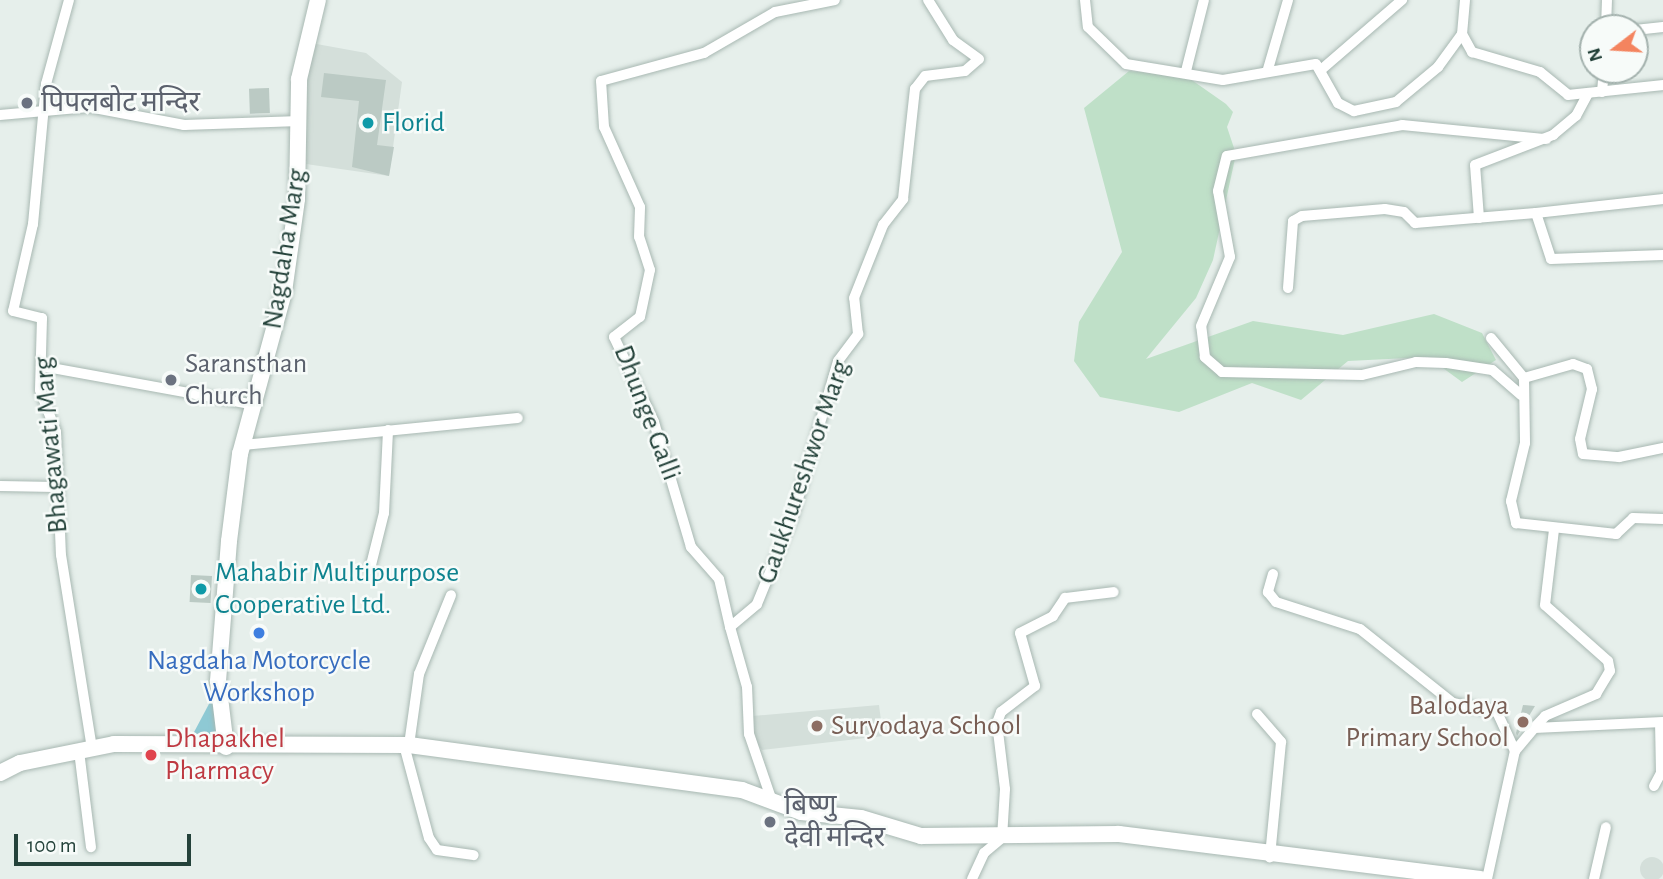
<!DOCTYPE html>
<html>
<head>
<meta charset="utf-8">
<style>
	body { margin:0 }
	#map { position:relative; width:1663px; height:879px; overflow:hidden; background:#e6efeb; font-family:"Alegreya Sans","Noto Sans Devanagari",sans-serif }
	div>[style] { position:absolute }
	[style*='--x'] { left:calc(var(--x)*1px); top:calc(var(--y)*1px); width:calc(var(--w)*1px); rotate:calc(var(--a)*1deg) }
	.built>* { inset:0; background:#d4dfda }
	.round { border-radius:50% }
	.green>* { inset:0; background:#bfe0c8 }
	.water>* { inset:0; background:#8ec9d4 }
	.building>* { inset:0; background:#bbcac4; transform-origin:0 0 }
	.roads { filter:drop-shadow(0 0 2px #a8b8b2) drop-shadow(0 0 2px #a8b8b2) }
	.street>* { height:10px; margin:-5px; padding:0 5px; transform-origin:5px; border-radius:5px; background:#fff }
	.secondary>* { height:16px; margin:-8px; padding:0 8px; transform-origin:8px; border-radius:8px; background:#fff }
	.dots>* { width:19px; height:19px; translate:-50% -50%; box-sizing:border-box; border:4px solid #f7fbf9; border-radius:50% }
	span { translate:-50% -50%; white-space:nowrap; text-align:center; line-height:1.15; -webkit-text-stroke:5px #f7fbf9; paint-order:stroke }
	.worship-label { font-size:28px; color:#5b616d }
	.left { translate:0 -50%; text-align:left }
	.culture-label { font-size:28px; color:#0d838f }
	.street-label { font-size:28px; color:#24423a }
	.shop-label { font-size:28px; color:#366cbe }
	.education-label { font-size:28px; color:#785e54 }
	.right { translate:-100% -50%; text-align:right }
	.health-label { font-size:28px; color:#be3a42 }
	.north { position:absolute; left:1579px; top:14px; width:70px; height:70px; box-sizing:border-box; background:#f7fbf9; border:2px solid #a3b1ad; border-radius:50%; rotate:253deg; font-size:19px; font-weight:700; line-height:28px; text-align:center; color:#24423a }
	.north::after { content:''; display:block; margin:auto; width:24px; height:32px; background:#f4845f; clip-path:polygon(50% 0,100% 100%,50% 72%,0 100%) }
	.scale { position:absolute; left:14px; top:834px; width:177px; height:32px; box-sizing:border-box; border:4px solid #24423a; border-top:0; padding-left:9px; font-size:21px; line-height:24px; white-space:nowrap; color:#24423a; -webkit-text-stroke:5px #f7fbf9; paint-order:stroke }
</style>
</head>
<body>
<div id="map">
	<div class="built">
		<div style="clip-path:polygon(311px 43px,366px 53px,402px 82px,389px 176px,306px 164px,302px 77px)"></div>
		<div style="clip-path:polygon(879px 705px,883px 736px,762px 750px,754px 741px,752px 716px)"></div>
		<div class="round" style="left:1640px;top:857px;width:24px;height:24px"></div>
	</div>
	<div class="green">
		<div style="clip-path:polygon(1129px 71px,1186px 76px,1226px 104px,1233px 112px,1227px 127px,1236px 154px,1213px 260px,1196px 298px,1146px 359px,1253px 321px,1343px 335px,1434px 314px,1482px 333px,1496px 360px,1462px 382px,1428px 357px,1348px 361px,1301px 400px,1252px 383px,1179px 412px,1100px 397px,1074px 361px,1079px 322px,1122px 252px,1084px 108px)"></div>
	</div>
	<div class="water">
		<div style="clip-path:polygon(210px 702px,217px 702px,221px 734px,193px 734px)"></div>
	</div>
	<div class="building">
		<div style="clip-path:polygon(324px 73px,386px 80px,377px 145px,394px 147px,389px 176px,352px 167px,359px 101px,321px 97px)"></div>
		<div style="left:269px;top:88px;width:25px;height:20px;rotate:88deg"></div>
		<div style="left:191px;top:575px;width:21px;height:27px;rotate:3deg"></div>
		<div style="clip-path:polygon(1523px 705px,1535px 706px,1517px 736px,1516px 733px)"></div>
	</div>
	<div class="roads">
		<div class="street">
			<div style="--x:69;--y:0;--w:87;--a:105.3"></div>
			<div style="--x:46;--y:84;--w:141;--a:95.3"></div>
			<div style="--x:33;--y:224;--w:89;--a:102.9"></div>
			<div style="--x:13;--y:311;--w:30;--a:14"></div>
			<div style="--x:42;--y:318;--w:72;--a:91.6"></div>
			<div style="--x:40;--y:390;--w:45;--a:69.1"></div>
			<div style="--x:56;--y:432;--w:123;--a:87.7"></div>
			<div style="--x:61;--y:555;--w:196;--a:80.9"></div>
			<div style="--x:1085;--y:0;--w:27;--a:84"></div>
			<div style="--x:1088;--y:27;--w:53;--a:44.2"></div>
			<div style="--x:1126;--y:64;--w:98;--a:9.4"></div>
			<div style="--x:1223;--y:80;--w:94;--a:-9.8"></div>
			<div style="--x:1316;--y:64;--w:45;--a:60.6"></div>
			<div style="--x:1338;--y:103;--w:18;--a:27"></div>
			<div style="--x:1354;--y:111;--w:43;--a:-12.1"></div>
			<div style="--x:1396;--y:102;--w:55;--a:-39.8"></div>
			<div style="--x:1438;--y:67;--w:41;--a:-54"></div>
			<div style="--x:1465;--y:0;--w:34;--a:95"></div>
			<div style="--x:1462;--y:34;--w:21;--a:61"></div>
			<div style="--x:1472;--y:52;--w:71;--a:16.4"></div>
			<div style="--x:1540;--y:72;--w:36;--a:39"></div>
			<div style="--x:1568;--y:95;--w:96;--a:-6"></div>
			<div style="--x:1606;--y:28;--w:28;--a:-88"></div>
			<div style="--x:1635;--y:30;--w:28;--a:-6"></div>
			<div style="--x:1268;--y:69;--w:72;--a:-73.8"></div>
			<div style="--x:1322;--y:69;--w:106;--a:-40.8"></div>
			<div style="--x:1186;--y:71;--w:73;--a:-75.8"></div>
			<div style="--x:1602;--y:92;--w:22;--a:-85"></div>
			<div style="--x:0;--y:115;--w:89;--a:-5.1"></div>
			<div style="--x:89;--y:107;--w:97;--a:10.7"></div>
			<div style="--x:184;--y:125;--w:116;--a:-2"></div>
			<div style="--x:1536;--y:213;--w:128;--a:-6.3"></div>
			<div style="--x:1479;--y:218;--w:53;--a:-94.3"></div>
			<div style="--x:1475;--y:165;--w:84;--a:-21"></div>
			<div style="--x:1553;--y:135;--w:30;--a:-40"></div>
			<div style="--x:1576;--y:116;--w:24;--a:-62"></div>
			<div style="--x:1288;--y:288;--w:67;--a:-85.7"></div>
			<div style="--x:1293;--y:221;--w:10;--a:-29"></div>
			<div style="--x:1302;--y:216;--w:83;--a:-4.8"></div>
			<div style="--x:1385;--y:209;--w:19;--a:9"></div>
			<div style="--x:1404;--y:212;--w:16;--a:45"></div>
			<div style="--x:1415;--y:223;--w:121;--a:-4.7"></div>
			<div style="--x:1536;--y:213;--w:48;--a:71.9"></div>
			<div style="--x:1551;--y:259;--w:112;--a:-2"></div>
			<div style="--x:1491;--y:338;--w:52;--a:50.5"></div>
			<div style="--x:1524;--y:378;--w:51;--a:-15.9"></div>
			<div style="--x:1573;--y:364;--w:15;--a:20"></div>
			<div style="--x:1587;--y:369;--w:21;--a:76"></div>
			<div style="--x:1592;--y:389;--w:51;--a:103.5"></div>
			<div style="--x:1580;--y:439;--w:15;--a:79"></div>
			<div style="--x:1583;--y:454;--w:36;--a:5"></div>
			<div style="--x:1619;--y:457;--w:45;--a:-11.6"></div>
			<div style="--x:41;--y:366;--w:219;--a:10.3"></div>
			<div style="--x:1524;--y:378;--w:65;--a:89.1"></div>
			<div style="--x:1525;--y:443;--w:60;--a:103.6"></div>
			<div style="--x:1511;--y:501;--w:23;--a:77"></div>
			<div style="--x:1516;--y:523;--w:101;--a:6.3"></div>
			<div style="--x:1616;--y:534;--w:23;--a:-43"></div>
			<div style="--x:1633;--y:518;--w:30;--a:2"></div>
			<div style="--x:1521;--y:395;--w:38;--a:-139"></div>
			<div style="--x:1492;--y:370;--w:47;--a:-171.3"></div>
			<div style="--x:1446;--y:363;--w:30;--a:-178"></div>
			<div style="--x:1416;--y:362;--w:56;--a:166.5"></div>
			<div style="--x:1362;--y:375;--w:140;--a:-178.8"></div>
			<div style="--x:1222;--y:372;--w:23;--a:-139"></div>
			<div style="--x:1205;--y:357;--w:31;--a:-97"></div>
			<div style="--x:1201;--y:326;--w:75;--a:-67.2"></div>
			<div style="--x:1230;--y:257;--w:67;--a:-100.3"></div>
			<div style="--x:1218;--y:191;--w:36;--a:-76"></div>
			<div style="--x:1227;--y:156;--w:178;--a:-10"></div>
			<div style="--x:1402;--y:125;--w:145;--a:5.6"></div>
			<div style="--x:243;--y:445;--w:276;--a:-5.6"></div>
			<div style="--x:0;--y:486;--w:56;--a:1"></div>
			<div style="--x:370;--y:569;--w:58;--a:-76"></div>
			<div style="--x:384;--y:513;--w:83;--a:-87.2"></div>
			<div style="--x:1273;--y:574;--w:19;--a:106"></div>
			<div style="--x:1268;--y:592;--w:13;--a:51"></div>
			<div style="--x:1276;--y:602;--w:88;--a:17.8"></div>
			<div style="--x:1360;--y:629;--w:119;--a:38.5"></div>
			<div style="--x:1453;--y:703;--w:45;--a:11.6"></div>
			<div style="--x:1497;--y:712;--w:43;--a:65.2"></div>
			<div style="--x:730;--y:627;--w:49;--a:-102.9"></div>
			<div style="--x:719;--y:579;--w:43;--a:-131.2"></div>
			<div style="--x:691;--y:547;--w:130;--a:-106.5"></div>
			<div style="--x:654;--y:422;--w:94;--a:-115.2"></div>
			<div style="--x:614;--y:337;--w:33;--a:-38"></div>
			<div style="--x:640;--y:317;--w:48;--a:-78"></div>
			<div style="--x:650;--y:270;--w:35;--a:-108"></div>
			<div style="--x:639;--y:237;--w:30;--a:-88"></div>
			<div style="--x:640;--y:207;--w:88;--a:-114.2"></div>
			<div style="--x:604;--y:127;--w:46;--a:-93.7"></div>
			<div style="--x:601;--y:81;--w:107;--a:-15.2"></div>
			<div style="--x:704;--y:53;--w:82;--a:-30"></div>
			<div style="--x:775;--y:12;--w:61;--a:-11.3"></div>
			<div style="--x:1257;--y:714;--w:37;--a:49"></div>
			<div style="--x:1281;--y:742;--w:116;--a:95.5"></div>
			<div style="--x:1534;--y:728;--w:16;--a:-47"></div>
			<div style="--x:1545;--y:716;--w:56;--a:-23.3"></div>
			<div style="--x:1596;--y:694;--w:27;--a:-59"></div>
			<div style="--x:1610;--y:671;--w:10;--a:-101"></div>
			<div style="--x:1608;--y:661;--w:84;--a:-138.4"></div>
			<div style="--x:1545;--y:605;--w:77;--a:-83.2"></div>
			<div style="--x:404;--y:745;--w:96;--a:75"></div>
			<div style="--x:429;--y:838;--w:14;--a:56"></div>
			<div style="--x:437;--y:850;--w:37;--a:8"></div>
			<div style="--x:409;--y:745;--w:72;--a:-82"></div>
			<div style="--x:419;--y:674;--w:85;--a:-67.9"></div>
			<div style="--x:79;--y:751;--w:97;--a:82.9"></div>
			<div style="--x:1654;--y:786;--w:15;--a:-62"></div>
			<div style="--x:1661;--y:773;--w:50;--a:-91.1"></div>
			<div style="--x:772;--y:801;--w:71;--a:-108.9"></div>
			<div style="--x:749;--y:734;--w:47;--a:-92.4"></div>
			<div style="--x:747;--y:687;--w:62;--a:-105.8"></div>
			<div style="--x:730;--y:627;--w:35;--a:-40"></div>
			<div style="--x:757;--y:604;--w:95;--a:-67.8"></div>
			<div style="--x:793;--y:516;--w:161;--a:-73.8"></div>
			<div style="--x:838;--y:361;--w:34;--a:-53"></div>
			<div style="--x:858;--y:334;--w:36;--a:-96"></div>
			<div style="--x:854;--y:298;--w:79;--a:-68.3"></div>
			<div style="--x:883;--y:225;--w:33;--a:-52"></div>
			<div style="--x:903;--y:199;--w:111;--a:-83.8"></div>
			<div style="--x:915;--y:89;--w:16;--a:-52"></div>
			<div style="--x:925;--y:76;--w:40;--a:-7.1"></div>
			<div style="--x:965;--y:71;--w:18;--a:-41"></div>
			<div style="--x:979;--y:59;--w:32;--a:-144"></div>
			<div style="--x:953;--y:40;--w:47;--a:-122"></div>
			<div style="--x:972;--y:879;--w:29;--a:-65"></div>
			<div style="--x:984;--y:853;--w:23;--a:-40"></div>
			<div style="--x:1002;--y:838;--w:49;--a:-86.5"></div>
			<div style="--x:1005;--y:789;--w:66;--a:-96.9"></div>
			<div style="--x:997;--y:723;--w:12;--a:-70"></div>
			<div style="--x:1001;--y:712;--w:43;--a:-37.4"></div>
			<div style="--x:1035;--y:686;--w:55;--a:-105.8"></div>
			<div style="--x:1020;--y:633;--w:37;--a:-27"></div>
			<div style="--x:1053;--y:616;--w:22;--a:-56"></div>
			<div style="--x:1065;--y:598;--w:49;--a:-7"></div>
			<div style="--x:1487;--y:879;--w:131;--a:-77.7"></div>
			<div style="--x:1515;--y:751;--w:30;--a:-50"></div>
			<div style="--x:1534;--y:728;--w:129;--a:-2.7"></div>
			<div style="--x:1594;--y:879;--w:53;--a:-77"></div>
		</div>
		<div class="secondary">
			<div style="--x:226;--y:747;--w:66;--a:-96.9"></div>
			<div style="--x:218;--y:681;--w:140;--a:-85.5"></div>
			<div style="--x:229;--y:541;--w:88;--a:-82.8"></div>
			<div style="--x:240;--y:454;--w:168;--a:-74.8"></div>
			<div style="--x:284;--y:292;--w:94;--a:-82"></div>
			<div style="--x:297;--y:199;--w:120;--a:-89"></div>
			<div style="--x:299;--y:79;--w:81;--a:-76.5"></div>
			<div style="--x:0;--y:773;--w:22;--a:-27"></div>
			<div style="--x:20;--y:763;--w:96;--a:-11.4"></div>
			<div style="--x:114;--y:744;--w:295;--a:0.2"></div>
			<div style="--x:409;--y:745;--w:336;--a:7.7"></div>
			<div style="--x:742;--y:790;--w:63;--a:20.4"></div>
			<div style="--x:801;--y:812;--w:60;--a:5.7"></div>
			<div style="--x:861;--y:818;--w:63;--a:16.7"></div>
			<div style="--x:921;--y:836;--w:198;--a:-0.6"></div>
			<div style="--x:1119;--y:834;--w:364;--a:7.1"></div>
		</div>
	</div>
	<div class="dots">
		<div style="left:27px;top:103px;background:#6b7280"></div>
		<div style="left:368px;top:123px;background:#0f9aa8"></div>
		<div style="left:171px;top:380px;background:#6b7280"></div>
		<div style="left:201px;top:589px;background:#0f9aa8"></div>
		<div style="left:259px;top:633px;background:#3f7fe0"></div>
		<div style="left:1523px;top:722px;background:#8d6e63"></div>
		<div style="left:817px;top:726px;background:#8d6e63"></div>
		<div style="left:151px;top:755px;background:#e0444e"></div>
		<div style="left:770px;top:822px;background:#6b7280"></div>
	</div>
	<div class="worship-label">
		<span class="left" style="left:41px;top:103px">पिपलबोट मन्दिर</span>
		<span class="left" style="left:185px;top:380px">Saransthan<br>Church</span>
		<span class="left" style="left:784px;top:822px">बिष्णु<br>देवी मन्दिर</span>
	</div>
	<div class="culture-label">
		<span class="left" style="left:382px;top:123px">Florid</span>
		<span class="left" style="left:215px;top:589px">Mahabir Multipurpose<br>Cooperative Ltd.</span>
	</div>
	<div class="street-label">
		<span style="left:285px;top:249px;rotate:-81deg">Nagdaha Marg</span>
		<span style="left:647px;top:413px;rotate:69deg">Dhunge Galli</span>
		<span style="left:51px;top:445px;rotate:-95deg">Bhagawati Marg</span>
		<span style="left:804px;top:472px;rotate:-71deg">Gaukhureshwor Marg</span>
	</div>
	<div class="shop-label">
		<span style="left:259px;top:677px">Nagdaha Motorcycle<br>Workshop</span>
	</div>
	<div class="education-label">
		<span class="right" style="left:1509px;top:722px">Balodaya<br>Primary School</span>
		<span class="left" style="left:831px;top:726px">Suryodaya School</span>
	</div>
	<div class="health-label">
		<span class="left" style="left:165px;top:755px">Dhapakhel<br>Pharmacy</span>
	</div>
	<div class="north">N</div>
	<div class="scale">100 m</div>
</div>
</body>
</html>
